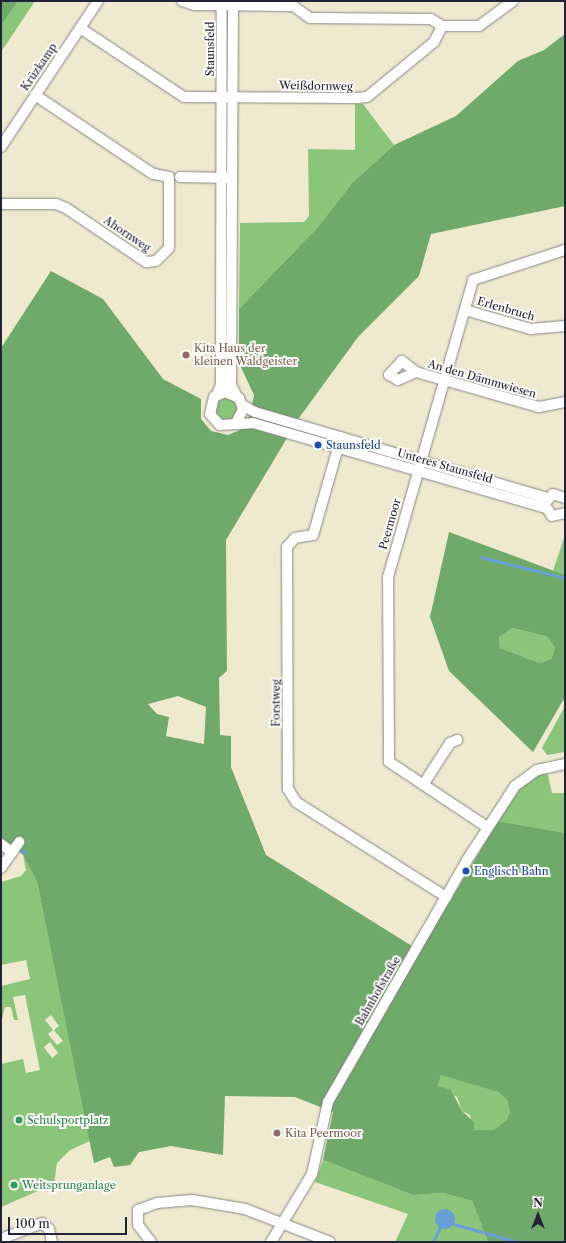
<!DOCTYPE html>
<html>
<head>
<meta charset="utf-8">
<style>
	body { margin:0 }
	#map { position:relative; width:566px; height:1243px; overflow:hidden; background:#eee9cf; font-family:"Libre Caslon Text",serif }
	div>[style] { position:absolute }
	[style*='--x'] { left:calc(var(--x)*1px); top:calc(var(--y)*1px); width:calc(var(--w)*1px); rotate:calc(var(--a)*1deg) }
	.green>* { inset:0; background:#8ac57a }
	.round { border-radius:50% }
	.forest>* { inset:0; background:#6faa6a }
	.water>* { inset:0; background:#679fd6 }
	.stream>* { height:2.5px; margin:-1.25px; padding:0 1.25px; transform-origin:1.25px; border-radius:1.25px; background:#679fd6 }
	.roads { filter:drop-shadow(0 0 1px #888685) drop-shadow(0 0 1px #888685) }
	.minor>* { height:10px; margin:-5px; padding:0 5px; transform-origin:5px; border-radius:5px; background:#fff }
	.dots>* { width:11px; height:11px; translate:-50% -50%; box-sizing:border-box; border:2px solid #fdfcf7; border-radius:50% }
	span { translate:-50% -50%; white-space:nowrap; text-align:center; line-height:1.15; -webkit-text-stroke:4px #fdfcf7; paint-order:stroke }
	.street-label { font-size:11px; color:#22223b }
	.education-label { font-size:11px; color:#785e54 }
	.left { translate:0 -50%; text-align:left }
	.transit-label { font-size:11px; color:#164399 }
	.leisure-label { font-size:11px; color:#27864d }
	.frame { position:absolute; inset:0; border:2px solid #22223b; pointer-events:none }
	.north { position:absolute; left:518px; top:1195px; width:40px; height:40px; -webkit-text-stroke:3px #fdfcf7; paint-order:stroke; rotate:0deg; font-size:11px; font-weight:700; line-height:16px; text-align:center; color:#22223b }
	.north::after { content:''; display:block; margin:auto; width:14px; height:18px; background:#22223b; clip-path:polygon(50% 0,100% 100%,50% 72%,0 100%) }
	.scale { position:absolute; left:8px; top:1217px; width:119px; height:18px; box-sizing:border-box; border:2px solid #22223b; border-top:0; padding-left:5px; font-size:12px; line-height:14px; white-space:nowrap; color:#22223b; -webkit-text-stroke:3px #fdfcf7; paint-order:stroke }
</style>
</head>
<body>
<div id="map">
	<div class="green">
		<div style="clip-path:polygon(18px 1px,35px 1px,1px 52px,1px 26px)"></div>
		<div style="clip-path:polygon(355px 104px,363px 104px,394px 145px,353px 182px,317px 228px,239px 309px,240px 223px,304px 222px,309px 216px,308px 149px,355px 150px)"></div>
		<div class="round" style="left:215px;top:398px;width:22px;height:22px"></div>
		<div style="clip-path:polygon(565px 535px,565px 575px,553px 571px)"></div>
		<div style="clip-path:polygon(513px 628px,548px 637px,555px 648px,551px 659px,540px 663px,500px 648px,499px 637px)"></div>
		<div style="clip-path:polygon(565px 706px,565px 752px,547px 755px,542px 748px)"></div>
		<div style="clip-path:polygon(547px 771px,552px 793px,565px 793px,565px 833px,498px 821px,518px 790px,529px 780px)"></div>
		<div style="clip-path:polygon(evenodd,23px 855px,37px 882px,90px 1141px,70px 1150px,57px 1163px,54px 1184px,1px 1207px,1px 1064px,23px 1059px,26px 1073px,40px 1070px,25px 995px,13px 997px,18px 1020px,14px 1020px,11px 1007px,5px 1007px,1px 1023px,1px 986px,30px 979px,26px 960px,1px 965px,1px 882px,21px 876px,26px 870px,23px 855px,51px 1015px,59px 1026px,54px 1030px,63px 1041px,57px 1045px,48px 1034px,53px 1030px,45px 1020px,51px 1015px,23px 855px,50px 1042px,58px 1053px,52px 1058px,44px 1047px,50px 1042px)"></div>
		<div style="clip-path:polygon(441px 1074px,498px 1092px,507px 1100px,510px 1112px,506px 1121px,493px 1130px,479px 1133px,474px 1130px,470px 1115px,462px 1111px,457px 1097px,438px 1086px)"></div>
		<div style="clip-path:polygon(323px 1160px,413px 1195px,443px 1193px,472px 1201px,488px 1242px,395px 1242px,408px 1214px,315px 1182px)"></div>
	</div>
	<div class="forest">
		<div style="clip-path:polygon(1px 1px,18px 1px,1px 26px)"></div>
		<div style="clip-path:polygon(evenodd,565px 34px,565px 206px,431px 234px,419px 276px,358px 337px,299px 418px,226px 540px,227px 671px,219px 678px,220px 735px,231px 736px,231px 767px,266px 855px,420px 951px,498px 821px,565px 833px,565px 1242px,488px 1242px,472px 1201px,443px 1193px,413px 1195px,323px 1160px,333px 1112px,295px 1097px,225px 1096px,223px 1155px,171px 1146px,139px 1152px,130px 1165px,114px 1167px,110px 1157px,94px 1163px,37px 882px,23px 855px,1px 837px,1px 348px,51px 271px,103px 299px,163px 379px,201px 399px,201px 419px,211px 431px,228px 435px,240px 430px,250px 415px,254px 395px,239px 363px,239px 309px,317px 228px,353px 182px,394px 145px,456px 116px,518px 61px,544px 50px,565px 34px,178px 696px,206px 707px,204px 744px,166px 736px,169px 717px,157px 714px,148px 704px,178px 696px,565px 34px,441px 1075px,498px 1092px,507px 1100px,510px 1112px,506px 1121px,493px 1130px,474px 1130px,474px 1122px,462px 1111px,451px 1090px,438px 1086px,441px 1075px)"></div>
		<div style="clip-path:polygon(evenodd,449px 532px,565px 575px,565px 697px,533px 752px,449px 671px,430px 617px,449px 532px,513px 628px,548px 637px,555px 648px,551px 659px,540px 663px,500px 648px,499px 637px,513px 628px)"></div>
	</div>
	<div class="water">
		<div class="round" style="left:435px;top:1209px;width:20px;height:20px"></div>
	</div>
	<div class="stream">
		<div style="--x:481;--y:557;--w:87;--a:14"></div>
		<div style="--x:18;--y:848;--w:9;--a:32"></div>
		<div style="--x:454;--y:1224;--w:66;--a:15.7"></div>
		<div style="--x:433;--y:1242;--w:17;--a:-65"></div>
	</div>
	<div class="roads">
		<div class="minor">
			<div style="--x:182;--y:1;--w:13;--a:18"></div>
			<div style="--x:194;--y:5;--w:99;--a:0.6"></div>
			<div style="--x:293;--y:6;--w:21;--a:35"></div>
			<div style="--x:310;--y:18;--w:121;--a:0.5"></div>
			<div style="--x:431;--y:19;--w:13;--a:32"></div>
			<div style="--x:442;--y:26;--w:37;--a:0"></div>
			<div style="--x:479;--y:26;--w:42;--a:-36.3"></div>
			<div style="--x:233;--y:1;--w:384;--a:90.3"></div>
			<div style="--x:231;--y:385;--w:11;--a:63"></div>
			<div style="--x:80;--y:28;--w:125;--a:33.6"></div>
			<div style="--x:184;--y:97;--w:173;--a:0.3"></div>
			<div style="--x:357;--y:98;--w:10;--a:-6"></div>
			<div style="--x:367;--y:97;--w:87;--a:-39.4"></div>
			<div style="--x:434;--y:42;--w:18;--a:-63"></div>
			<div style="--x:1;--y:147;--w:175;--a:-56.4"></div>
			<div style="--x:180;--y:177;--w:48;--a:1.2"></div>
			<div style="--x:1;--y:204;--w:55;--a:0"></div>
			<div style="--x:56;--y:204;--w:11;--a:22"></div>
			<div style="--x:66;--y:208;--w:97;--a:34"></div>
			<div style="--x:146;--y:262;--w:10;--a:-6"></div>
			<div style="--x:156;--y:261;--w:18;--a:-45"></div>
			<div style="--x:169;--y:248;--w:71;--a:-90"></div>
			<div style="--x:169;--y:177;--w:16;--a:-169"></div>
			<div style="--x:153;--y:174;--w:142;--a:-146.2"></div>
			<div style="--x:465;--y:310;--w:69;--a:16.1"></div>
			<div style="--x:531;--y:329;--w:34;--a:-5"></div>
			<div style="--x:416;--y:372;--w:18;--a:-142"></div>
			<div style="--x:402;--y:361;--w:19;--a:133"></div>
			<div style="--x:389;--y:375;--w:10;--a:29"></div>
			<div style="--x:398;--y:380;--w:20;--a:-24"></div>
			<div style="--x:416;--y:372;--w:128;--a:15.9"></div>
			<div style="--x:539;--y:407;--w:26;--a:-11"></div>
			<div style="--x:217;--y:394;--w:10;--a:-66"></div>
			<div style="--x:221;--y:385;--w:384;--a:-89.9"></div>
			<div style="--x:242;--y:405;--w:15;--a:28"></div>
			<div style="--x:255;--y:412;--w:304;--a:16.4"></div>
			<div style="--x:237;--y:421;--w:13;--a:-63"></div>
			<div style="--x:243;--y:409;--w:12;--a:-110"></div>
			<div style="--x:239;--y:398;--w:15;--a:-157"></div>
			<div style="--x:225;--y:392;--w:12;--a:156"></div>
			<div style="--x:214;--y:397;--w:17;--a:103"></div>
			<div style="--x:210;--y:414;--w:15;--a:48"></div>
			<div style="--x:220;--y:425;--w:33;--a:-3"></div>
			<div style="--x:253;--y:423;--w:304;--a:16.2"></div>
			<div style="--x:341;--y:437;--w:102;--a:105.9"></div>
			<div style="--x:313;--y:535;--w:18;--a:171"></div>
			<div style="--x:295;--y:538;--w:12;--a:132"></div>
			<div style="--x:287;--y:547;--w:242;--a:89.8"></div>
			<div style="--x:288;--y:789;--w:15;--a:58"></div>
			<div style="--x:296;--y:802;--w:178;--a:32.3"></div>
			<div style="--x:565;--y:498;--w:13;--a:-162"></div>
			<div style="--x:553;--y:494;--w:13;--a:132"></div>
			<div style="--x:544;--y:504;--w:14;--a:56"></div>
			<div style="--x:552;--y:516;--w:13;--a:-13"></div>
			<div style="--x:423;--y:785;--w:50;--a:-57.3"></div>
			<div style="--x:450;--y:743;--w:8;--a:-23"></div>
			<div style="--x:487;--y:827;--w:118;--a:-146.4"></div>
			<div style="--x:389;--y:762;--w:185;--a:-90.3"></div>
			<div style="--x:388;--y:577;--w:309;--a:-74"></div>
			<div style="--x:473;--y:280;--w:97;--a:-18.1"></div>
			<div style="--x:1;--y:844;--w:14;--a:36"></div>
			<div style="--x:1;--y:868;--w:32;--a:-55"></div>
			<div style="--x:1;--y:1239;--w:44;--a:-21.3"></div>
			<div style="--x:42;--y:1223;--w:9;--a:41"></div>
			<div style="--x:49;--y:1229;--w:13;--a:77"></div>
			<div style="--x:151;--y:1242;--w:21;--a:-127"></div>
			<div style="--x:138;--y:1225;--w:15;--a:-90"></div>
			<div style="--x:138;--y:1210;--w:20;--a:-20"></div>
			<div style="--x:157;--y:1203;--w:35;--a:-5"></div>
			<div style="--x:192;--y:1200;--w:54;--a:9.6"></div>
			<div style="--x:245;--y:1209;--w:91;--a:21.2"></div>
			<div style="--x:271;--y:1242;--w:79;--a:-58.9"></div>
			<div style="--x:312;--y:1174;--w:74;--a:-77.5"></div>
			<div style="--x:328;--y:1102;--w:279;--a:-60.1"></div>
			<div style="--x:467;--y:860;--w:88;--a:-57"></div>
			<div style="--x:515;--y:786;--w:27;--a:-36"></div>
			<div style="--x:537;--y:770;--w:29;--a:-12"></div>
		</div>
	</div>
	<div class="dots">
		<div style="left:186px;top:355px;background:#8d6e63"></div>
		<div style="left:318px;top:445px;background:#1a4fb4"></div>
		<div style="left:466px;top:871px;background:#1a4fb4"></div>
		<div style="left:19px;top:1120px;background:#2e9e5b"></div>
		<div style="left:277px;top:1133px;background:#8d6e63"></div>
		<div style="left:14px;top:1185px;background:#2e9e5b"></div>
	</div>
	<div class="street-label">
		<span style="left:210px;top:49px;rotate:-90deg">Staunsfeld</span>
		<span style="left:39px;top:67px;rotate:-56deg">Krüzkamp</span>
		<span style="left:316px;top:86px;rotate:1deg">Weißdornweg</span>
		<span style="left:127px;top:234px;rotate:34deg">Ahornweg</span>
		<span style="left:506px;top:309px;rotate:16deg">Erlenbruch</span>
		<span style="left:482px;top:379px;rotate:16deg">An den Dämmwiesen</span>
		<span style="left:445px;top:466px;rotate:16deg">Unteres Staunsfeld</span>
		<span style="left:390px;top:524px;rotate:-74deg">Peermoor</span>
		<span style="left:276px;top:703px;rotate:-90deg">Forstweg</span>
		<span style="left:378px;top:991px;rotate:-60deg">Bahnhofstraße</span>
	</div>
	<div class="education-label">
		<span class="left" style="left:194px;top:355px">Kita Haus der<br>kleinen Waldgeister</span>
		<span class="left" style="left:285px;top:1133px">Kita Peermoor</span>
	</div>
	<div class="transit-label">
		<span class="left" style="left:326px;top:445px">Staunsfeld</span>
		<span class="left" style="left:474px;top:871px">Englisch Bahn</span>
	</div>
	<div class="leisure-label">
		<span class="left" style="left:27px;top:1120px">Schulsportplatz</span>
		<span class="left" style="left:22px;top:1185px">Weitsprunganlage</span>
	</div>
	<div class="frame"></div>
	<div class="north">N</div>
	<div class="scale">100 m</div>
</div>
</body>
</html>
